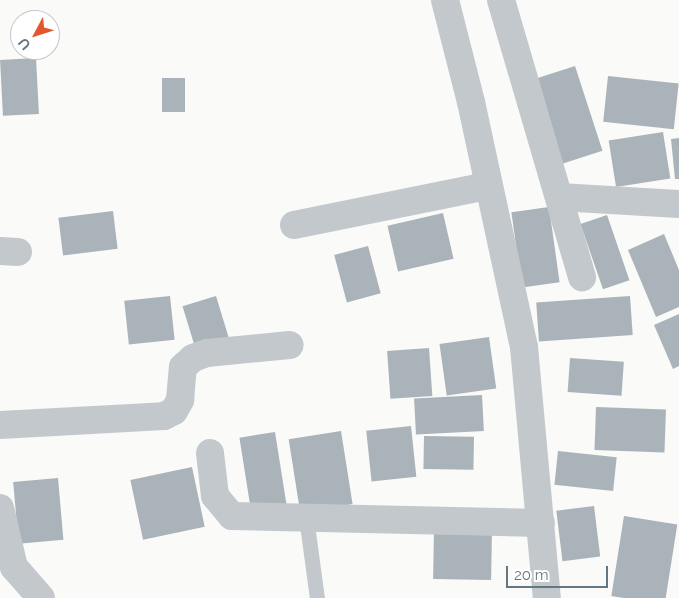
<!DOCTYPE html>
<html>
<head>
<meta charset="utf-8">
<style>
	body { margin:0 }
	#map { position:relative; width:679px; height:598px; overflow:hidden; background:#fafaf8; font-family:Raleway,sans-serif }
	div>[style] { position:absolute }
	[style*='--x'] { left:calc(var(--x)*1px); top:calc(var(--y)*1px); width:calc(var(--w)*1px); rotate:calc(var(--a)*1deg) }
	.building>* { inset:0; background:#aab3b9; transform-origin:0 0 }
	.service>* { height:15px; margin:-7.5px; padding:0 7.5px; transform-origin:7.5px; border-radius:7.5px; background:#c3c8cc }
	.minor>* { height:28px; margin:-14px; padding:0 14px; transform-origin:14px; border-radius:14px; background:#c3c8cc }
	span { translate:-50% -50%; white-space:nowrap; text-align:center; line-height:1.15; -webkit-text-stroke:5px #fff; paint-order:stroke }
	.north { position:absolute; left:10px; top:10px; width:50px; height:50px; box-sizing:border-box; background:#fff; border:1px solid #c1c8cd; border-radius:50%; rotate:230deg; font-size:14px; font-weight:700; line-height:20px; text-align:center; color:#657683 }
	.north::after { content:''; display:block; margin:auto; width:18px; height:22px; background:#e4572e; clip-path:polygon(50% 0,100% 100%,50% 72%,0 100%) }
	.scale { position:absolute; left:506px; top:566px; width:102px; height:22px; box-sizing:border-box; border:2px solid #657683; border-top:0; padding-left:6px; font-size:15px; line-height:18px; white-space:nowrap; color:#657683; -webkit-text-stroke:4px #fff; paint-order:stroke }
</style>
</head>
<body>
<div id="map">
	<div class="building">
		<div style="left:36px;top:58px;width:56px;height:36px;rotate:87deg"></div>
		<div style="left:575px;top:66px;width:89px;height:44px;rotate:72deg"></div>
		<div style="left:608px;top:76px;width:71px;height:46px;rotate:6deg"></div>
		<div style="left:162px;top:78px;width:23px;height:34px"></div>
		<div style="left:663px;top:132px;width:47px;height:55px;rotate:81deg"></div>
		<div style="clip-path:polygon(679px 138px,679px 179px,675px 179px,671px 139px)"></div>
		<div style="left:549px;top:207px;width:76px;height:38px;rotate:82deg"></div>
		<div style="left:113px;top:211px;width:38px;height:55px;rotate:83deg"></div>
		<div style="left:443px;top:213px;width:47px;height:57px;rotate:77deg"></div>
		<div style="left:607px;top:215px;width:69px;height:28px;rotate:71deg"></div>
		<div style="clip-path:polygon(664px 234px,679px 270px,679px 307px,656px 317px,628px 250px)"></div>
		<div style="left:368px;top:246px;width:49px;height:35px;rotate:75deg"></div>
		<div style="left:170px;top:296px;width:44px;height:46px;rotate:84deg"></div>
		<div style="left:216px;top:296px;width:48px;height:35px;rotate:73deg"></div>
		<div style="left:630px;top:296px;width:39px;height:94px;rotate:86deg"></div>
		<div style="clip-path:polygon(679px 314px,679px 366px,673px 369px,654px 325px)"></div>
		<div style="left:489px;top:337px;width:52px;height:50px;rotate:82deg"></div>
		<div style="left:429px;top:348px;width:48px;height:42px;rotate:86deg"></div>
		<div style="left:570px;top:358px;width:54px;height:34px;rotate:4deg"></div>
		<div style="left:482px;top:395px;width:36px;height:68px;rotate:87deg"></div>
		<div style="left:596px;top:407px;width:70px;height:43px;rotate:2deg"></div>
		<div style="left:411px;top:426px;width:51px;height:45px;rotate:84deg"></div>
		<div style="left:341px;top:431px;width:74px;height:53px;rotate:81deg"></div>
		<div style="left:275px;top:432px;width:74px;height:36px;rotate:81deg"></div>
		<div style="left:424px;top:436px;width:50px;height:33px;rotate:1deg"></div>
		<div style="left:558px;top:451px;width:59px;height:34px;rotate:6deg"></div>
		<div style="left:192px;top:467px;width:61px;height:63px;rotate:78deg"></div>
		<div style="left:58px;top:478px;width:62px;height:45px;rotate:85deg"></div>
		<div style="left:594px;top:506px;width:51px;height:38px;rotate:83deg"></div>
		<div style="left:624px;top:516px;width:54px;height:81px;rotate:9deg"></div>
		<div style="left:434px;top:528px;width:58px;height:51px;rotate:1deg"></div>
	</div>
	<div class="service">
		<div style="--x:306;--y:517;--w:82;--a:82.3"></div>
	</div>
	<div class="minor">
		<div style="--x:445;--y:0;--w:105;--a:75.7"></div>
		<div style="--x:471;--y:102;--w:251;--a:77.8"></div>
		<div style="--x:524;--y:347;--w:252;--a:84.8"></div>
		<div style="--x:501;--y:0;--w:289;--a:73.7"></div>
		<div style="--x:559;--y:197;--w:120;--a:3.3"></div>
		<div style="--x:294;--y:225;--w:197;--a:-11.4"></div>
		<div style="--x:0;--y:251;--w:18;--a:3"></div>
		<div style="--x:0;--y:425;--w:164;--a:-3.1"></div>
		<div style="--x:164;--y:416;--w:11;--a:-27"></div>
		<div style="--x:174;--y:411;--w:13;--a:-61"></div>
		<div style="--x:180;--y:400;--w:33;--a:-85"></div>
		<div style="--x:183;--y:367;--w:13;--a:-42"></div>
		<div style="--x:193;--y:358;--w:15;--a:-20"></div>
		<div style="--x:207;--y:353;--w:83;--a:-5.5"></div>
		<div style="--x:210;--y:453;--w:43;--a:83.4"></div>
		<div style="--x:215;--y:496;--w:26;--a:50"></div>
		<div style="--x:232;--y:516;--w:309;--a:1.3"></div>
		<div style="--x:0;--y:508;--w:61;--a:76.7"></div>
		<div style="--x:14;--y:567;--w:41;--a:48.9"></div>
	</div>
	<div class="north">U</div>
	<div class="scale">20 m</div>
</div>
</body>
</html>
